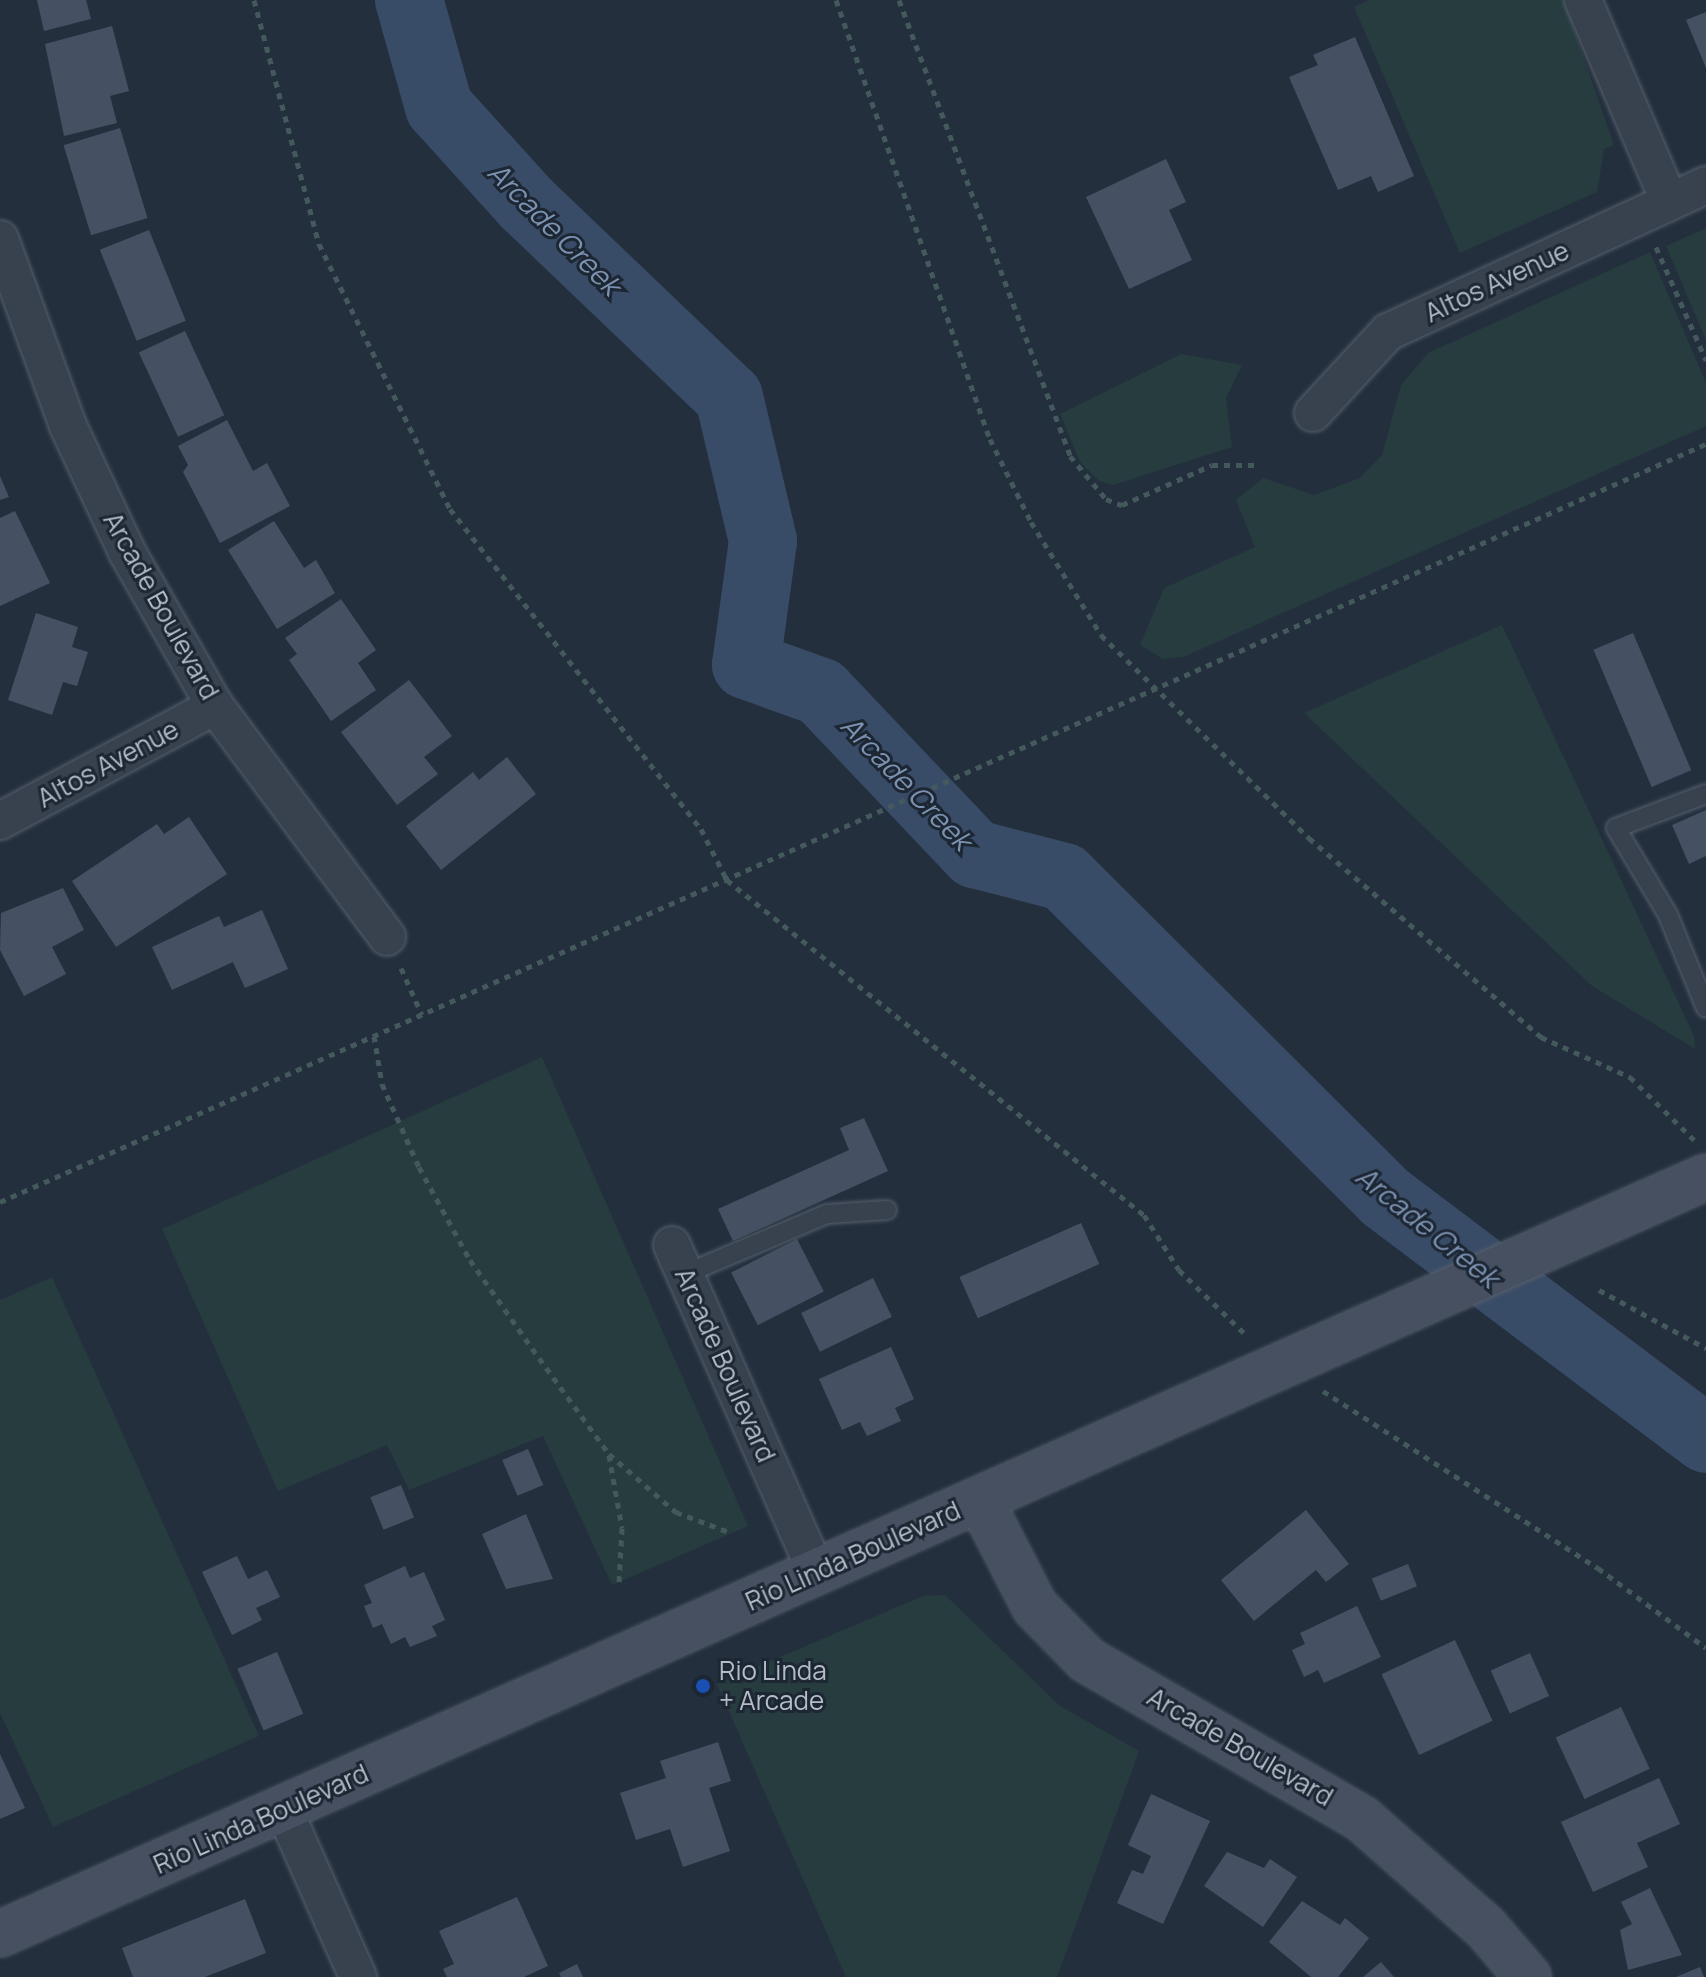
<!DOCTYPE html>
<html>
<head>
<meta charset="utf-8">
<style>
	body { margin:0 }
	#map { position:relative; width:1706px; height:1977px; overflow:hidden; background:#242f3e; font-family:Manrope,sans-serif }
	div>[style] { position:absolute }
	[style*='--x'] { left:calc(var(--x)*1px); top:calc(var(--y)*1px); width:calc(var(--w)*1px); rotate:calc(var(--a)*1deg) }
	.green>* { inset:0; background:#263c3f }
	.river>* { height:68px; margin:-34px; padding:0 34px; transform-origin:34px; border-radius:34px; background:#394c67 }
	.building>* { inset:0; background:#455162; transform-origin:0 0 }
	.path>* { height:5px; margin-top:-2.5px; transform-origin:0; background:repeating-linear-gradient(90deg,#44595c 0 6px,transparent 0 12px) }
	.roads { filter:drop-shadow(0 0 2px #565f6c) drop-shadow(0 0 2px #565f6c) }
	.lane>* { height:18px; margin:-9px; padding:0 9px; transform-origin:9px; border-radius:9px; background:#38414e }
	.street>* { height:36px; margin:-18px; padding:0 18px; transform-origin:18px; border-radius:18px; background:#38414e }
	.secondary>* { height:44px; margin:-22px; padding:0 22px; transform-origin:22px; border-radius:22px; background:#465061 }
	.dots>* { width:22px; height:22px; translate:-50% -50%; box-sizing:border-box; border:4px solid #1d2633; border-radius:50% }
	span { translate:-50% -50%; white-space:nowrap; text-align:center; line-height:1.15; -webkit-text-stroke:6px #1d2633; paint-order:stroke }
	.street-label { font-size:26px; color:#b4bcc9 }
	.poi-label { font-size:26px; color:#b4bcc9 }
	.left { translate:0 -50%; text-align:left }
	.water-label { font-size:28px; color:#7c92b1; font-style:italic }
</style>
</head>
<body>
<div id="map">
	<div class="green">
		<div style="clip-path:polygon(1369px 0,1564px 0,1614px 145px,1604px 149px,1597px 192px,1460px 253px,1354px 7px)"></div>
		<div style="clip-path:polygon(1706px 228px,1706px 340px,1666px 246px)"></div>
		<div style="clip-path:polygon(1650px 252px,1706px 383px,1706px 426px,1183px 657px,1163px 659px,1140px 645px,1164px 588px,1255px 547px,1236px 500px,1263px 478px,1314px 495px,1360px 478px,1382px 455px,1401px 385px,1428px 353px)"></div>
		<div style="clip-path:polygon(1181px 354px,1242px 365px,1226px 398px,1232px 447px,1113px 485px,1099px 481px,1080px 462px,1060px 414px)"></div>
		<div style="clip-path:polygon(1502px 625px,1694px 1036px,1695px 1049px,1592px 986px,1304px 713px)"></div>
		<div style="clip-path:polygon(542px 1057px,748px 1526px,612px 1585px,543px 1436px,409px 1490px,387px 1445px,278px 1491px,162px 1229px)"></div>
		<div style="clip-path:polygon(52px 1277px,259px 1736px,53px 1827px,0 1713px,0 1300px)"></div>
		<div style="clip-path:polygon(945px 1595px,1060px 1706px,1139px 1751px,1057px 1977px,846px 1977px,717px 1684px,923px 1596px)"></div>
	</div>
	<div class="river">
		<div style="--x:409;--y:0;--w:111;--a:74.3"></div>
		<div style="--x:439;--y:107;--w:131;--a:47.8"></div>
		<div style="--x:527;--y:204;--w:279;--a:43.7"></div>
		<div style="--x:729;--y:397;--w:148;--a:76.7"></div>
		<div style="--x:763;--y:541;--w:125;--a:97.8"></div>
		<div style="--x:746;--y:665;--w:80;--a:19.8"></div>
		<div style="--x:821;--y:692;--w:224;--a:46.5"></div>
		<div style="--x:975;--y:854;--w:92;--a:14.5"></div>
		<div style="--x:1064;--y:877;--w:453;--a:44.9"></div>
		<div style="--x:1385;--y:1197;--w:402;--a:37"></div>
	</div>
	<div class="building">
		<div style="clip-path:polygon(37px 0,86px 0,91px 19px,44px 31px)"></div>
		<div style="clip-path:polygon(1706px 12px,1706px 68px,1686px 20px)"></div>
		<div style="clip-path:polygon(112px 26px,129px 91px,110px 96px,117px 123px,64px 136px,45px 44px)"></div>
		<div style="clip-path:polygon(1355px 37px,1414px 176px,1378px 192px,1371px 176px,1338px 190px,1289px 77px,1318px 65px,1313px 55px)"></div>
		<div style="left:120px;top:128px;width:94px;height:59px;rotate:73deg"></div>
		<div style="clip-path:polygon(1166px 159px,1186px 202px,1169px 210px,1192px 260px,1129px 289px,1086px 197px)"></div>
		<div style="left:149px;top:230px;width:98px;height:53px;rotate:68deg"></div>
		<div style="left:185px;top:331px;width:93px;height:51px;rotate:65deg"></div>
		<div style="clip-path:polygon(227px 420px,253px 471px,267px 463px,290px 506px,220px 543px,183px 472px,188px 465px,178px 446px)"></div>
		<div style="clip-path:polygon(0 476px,9px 497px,0 500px)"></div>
		<div style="clip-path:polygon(15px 511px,50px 583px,0 606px,0 518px)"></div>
		<div style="clip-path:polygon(274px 521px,304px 568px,316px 560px,335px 593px,277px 629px,228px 550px)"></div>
		<div style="clip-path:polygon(341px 599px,376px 650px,358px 663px,376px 690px,331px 721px,289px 660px,297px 654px,285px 638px)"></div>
		<div style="clip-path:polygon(36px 613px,78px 627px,72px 647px,88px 652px,77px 686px,63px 682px,52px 715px,8px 700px)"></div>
		<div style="left:1633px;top:633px;width:149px;height:43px;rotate:67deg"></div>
		<div style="clip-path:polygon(409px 680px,452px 736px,424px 757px,438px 774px,397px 805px,341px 732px)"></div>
		<div style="clip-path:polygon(507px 757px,536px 794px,441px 870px,406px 826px,473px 772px,479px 780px)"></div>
		<div style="clip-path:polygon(1706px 810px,1706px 856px,1689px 864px,1672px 825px)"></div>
		<div style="clip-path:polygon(189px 817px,227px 874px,116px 947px,72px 881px,157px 824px,164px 834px)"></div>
		<div style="clip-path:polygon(63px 888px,84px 930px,52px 947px,66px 974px,24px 996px,0 950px,1px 913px)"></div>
		<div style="clip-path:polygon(262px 910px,288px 969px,245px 988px,233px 962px,172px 990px,152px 947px,219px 916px,224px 927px)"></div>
		<div style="clip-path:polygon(864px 1118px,888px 1171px,733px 1241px,718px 1209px,849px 1150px,840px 1128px)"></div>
		<div style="left:1081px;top:1223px;width:45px;height:133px;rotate:66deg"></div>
		<div style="left:797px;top:1239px;width:59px;height:74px;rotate:63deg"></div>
		<div style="left:873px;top:1278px;width:43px;height:80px;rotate:64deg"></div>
		<div style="clip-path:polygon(891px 1347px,914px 1399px,895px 1408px,901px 1421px,867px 1436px,860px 1422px,842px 1430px,819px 1379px)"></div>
		<div style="left:528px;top:1449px;width:39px;height:28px;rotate:67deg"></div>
		<div style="left:401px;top:1485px;width:35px;height:33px;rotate:68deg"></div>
		<div style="clip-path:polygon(1306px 1510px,1349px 1564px,1326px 1582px,1316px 1570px,1254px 1621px,1221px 1580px)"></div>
		<div style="clip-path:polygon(526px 1514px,553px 1579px,506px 1589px,482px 1534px)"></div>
		<div style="clip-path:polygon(237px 1556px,248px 1579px,267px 1570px,280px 1597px,256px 1608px,262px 1620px,232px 1635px,202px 1572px)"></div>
		<div style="left:1408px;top:1564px;width:24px;height:39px;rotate:68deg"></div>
		<div style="clip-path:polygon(405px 1566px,410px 1578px,424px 1572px,445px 1620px,432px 1626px,437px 1636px,410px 1647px,405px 1637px,391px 1644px,382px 1624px,373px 1628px,364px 1606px,372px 1603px,364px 1585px)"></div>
		<div style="clip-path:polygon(1357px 1606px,1381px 1657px,1324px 1683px,1318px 1670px,1304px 1677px,1292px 1650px,1305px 1644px,1300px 1633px)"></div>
		<div style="left:1455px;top:1640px;width:89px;height:81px;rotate:65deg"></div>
		<div style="left:277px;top:1652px;width:67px;height:43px;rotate:67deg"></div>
		<div style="left:1530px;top:1653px;width:47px;height:43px;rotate:66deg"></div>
		<div style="left:1621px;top:1707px;width:68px;height:72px;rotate:65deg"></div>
		<div style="clip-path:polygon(718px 1742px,731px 1781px,709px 1788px,730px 1851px,683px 1867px,670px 1829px,636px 1840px,620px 1793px,666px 1778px,660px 1761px)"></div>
		<div style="clip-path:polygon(0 1754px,25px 1808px,0 1819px)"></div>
		<div style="clip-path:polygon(1659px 1778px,1680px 1824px,1637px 1843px,1648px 1867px,1593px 1892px,1561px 1822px)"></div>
		<div style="clip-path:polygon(1151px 1794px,1210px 1821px,1163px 1924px,1117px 1903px,1132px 1870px,1143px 1874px,1151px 1856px,1128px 1845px)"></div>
		<div style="clip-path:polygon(1227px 1852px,1264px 1868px,1270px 1859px,1297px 1877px,1263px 1927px,1204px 1886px)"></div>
		<div style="clip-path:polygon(1650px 1888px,1682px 1955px,1628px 1970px,1620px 1930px,1632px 1924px,1621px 1902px)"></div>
		<div style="clip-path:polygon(517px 1897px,548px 1966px,524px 1977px,447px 1977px,443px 1969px,454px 1964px,439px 1931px)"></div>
		<div style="clip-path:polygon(245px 1899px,266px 1953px,205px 1977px,133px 1977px,122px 1948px)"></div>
		<div style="clip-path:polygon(1302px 1901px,1340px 1925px,1345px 1918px,1369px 1938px,1338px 1977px,1311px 1977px,1269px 1942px)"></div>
		<div style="clip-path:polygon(1381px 1962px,1394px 1977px,1363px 1977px)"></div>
		<div style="clip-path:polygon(577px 1964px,583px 1977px,561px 1977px,559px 1973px)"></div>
		<div style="clip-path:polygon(1700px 1967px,1704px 1977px,1676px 1977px)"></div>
	</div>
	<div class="path">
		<div style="--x:254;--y:0;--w:253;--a:75.1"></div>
		<div style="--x:319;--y:244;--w:296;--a:63.7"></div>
		<div style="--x:450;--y:509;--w:407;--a:51.9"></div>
		<div style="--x:701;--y:829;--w:57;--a:63"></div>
		<div style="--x:727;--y:880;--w:535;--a:38.78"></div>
		<div style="--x:1144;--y:1215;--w:65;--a:57.5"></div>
		<div style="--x:1179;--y:1270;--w:95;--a:44.1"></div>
		<div style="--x:836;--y:0;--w:465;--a:70.7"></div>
		<div style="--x:990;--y:439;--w:93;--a:63.7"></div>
		<div style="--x:1031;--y:522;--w:133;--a:58.2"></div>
		<div style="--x:1101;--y:635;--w:291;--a:44.3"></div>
		<div style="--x:1309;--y:838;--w:306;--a:40.6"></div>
		<div style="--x:1541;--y:1037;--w:98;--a:24.2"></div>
		<div style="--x:1630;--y:1077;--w:90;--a:44.5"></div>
		<div style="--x:899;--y:0;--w:487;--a:69.4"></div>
		<div style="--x:1070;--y:456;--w:56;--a:50.1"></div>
		<div style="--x:1106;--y:499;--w:17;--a:21"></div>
		<div style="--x:1122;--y:505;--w:98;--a:-24"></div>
		<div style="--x:1212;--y:465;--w:45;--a:0"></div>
		<div style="--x:1656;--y:247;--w:124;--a:66.1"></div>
		<div style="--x:401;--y:968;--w:51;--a:65.9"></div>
		<div style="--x:374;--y:1036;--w:49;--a:80.5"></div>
		<div style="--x:382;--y:1084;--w:91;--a:66"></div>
		<div style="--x:419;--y:1167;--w:106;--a:61.3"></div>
		<div style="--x:470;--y:1260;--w:120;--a:54.9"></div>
		<div style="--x:539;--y:1358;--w:119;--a:53.9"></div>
		<div style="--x:609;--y:1454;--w:89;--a:40.9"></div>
		<div style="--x:676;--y:1512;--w:57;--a:20.7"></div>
		<div style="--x:0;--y:1202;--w:1867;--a:-23.96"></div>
		<div style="--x:1599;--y:1290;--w:122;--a:28.5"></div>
		<div style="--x:1323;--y:1391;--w:327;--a:32.8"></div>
		<div style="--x:1598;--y:1568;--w:134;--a:36.5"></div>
		<div style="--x:609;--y:1455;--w:74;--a:79.9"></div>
		<div style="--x:622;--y:1528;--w:55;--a:93.1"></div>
	</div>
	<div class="roads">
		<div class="lane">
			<div style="--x:1706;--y:794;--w:96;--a:159.3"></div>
			<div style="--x:1616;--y:828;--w:101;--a:59.1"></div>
			<div style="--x:1668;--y:915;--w:100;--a:67.8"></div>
			<div style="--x:685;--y:1274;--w:154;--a:-22.9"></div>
			<div style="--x:827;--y:1214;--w:60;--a:-3.8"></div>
		</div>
		<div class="street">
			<div style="--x:1583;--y:0;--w:219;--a:66.8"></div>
			<div style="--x:0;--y:239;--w:199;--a:70"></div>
			<div style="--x:68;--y:426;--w:139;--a:64.9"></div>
			<div style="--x:127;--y:552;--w:177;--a:60.3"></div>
			<div style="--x:215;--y:706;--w:288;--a:53.3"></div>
			<div style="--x:1313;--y:413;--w:110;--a:-47.2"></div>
			<div style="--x:1388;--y:332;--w:350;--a:-24.8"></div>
			<div style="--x:0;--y:821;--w:244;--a:-28.1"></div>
			<div style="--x:672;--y:1245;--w:357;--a:66.2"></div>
			<div style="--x:284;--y:1810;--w:183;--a:66.1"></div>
		</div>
		<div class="secondary">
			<div style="--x:980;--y:1500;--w:120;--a:62.8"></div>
			<div style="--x:1035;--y:1607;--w:74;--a:45.5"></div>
			<div style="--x:1087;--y:1660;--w:318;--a:30"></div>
			<div style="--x:1362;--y:1819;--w:165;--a:41.3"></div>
			<div style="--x:1486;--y:1928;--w:65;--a:49.4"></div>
			<div style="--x:0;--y:1934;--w:1866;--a:-23.93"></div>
		</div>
	</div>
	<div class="dots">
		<div style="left:703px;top:1686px;background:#1a4fb4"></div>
	</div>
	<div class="street-label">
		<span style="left:1497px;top:282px;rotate:-25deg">Altos Avenue</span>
		<span style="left:161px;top:606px;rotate:61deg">Arcade Boulevard</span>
		<span style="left:108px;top:764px;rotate:-28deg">Altos Avenue</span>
		<span style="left:725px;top:1365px;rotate:66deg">Arcade Boulevard</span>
		<span style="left:853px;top:1556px;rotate:-24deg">Rio Linda Boulevard</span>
		<span style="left:1240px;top:1747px;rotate:30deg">Arcade Boulevard</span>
		<span style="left:261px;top:1819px;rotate:-24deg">Rio Linda Boulevard</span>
	</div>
	<div class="poi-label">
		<span class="left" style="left:719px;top:1686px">Rio Linda<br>+ Arcade</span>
	</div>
	<div class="water-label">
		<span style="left:555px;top:228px;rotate:45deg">Arcade Creek</span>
		<span style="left:907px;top:782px;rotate:46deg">Arcade Creek</span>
		<span style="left:1428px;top:1226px;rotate:39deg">Arcade Creek</span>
	</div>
</div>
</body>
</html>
